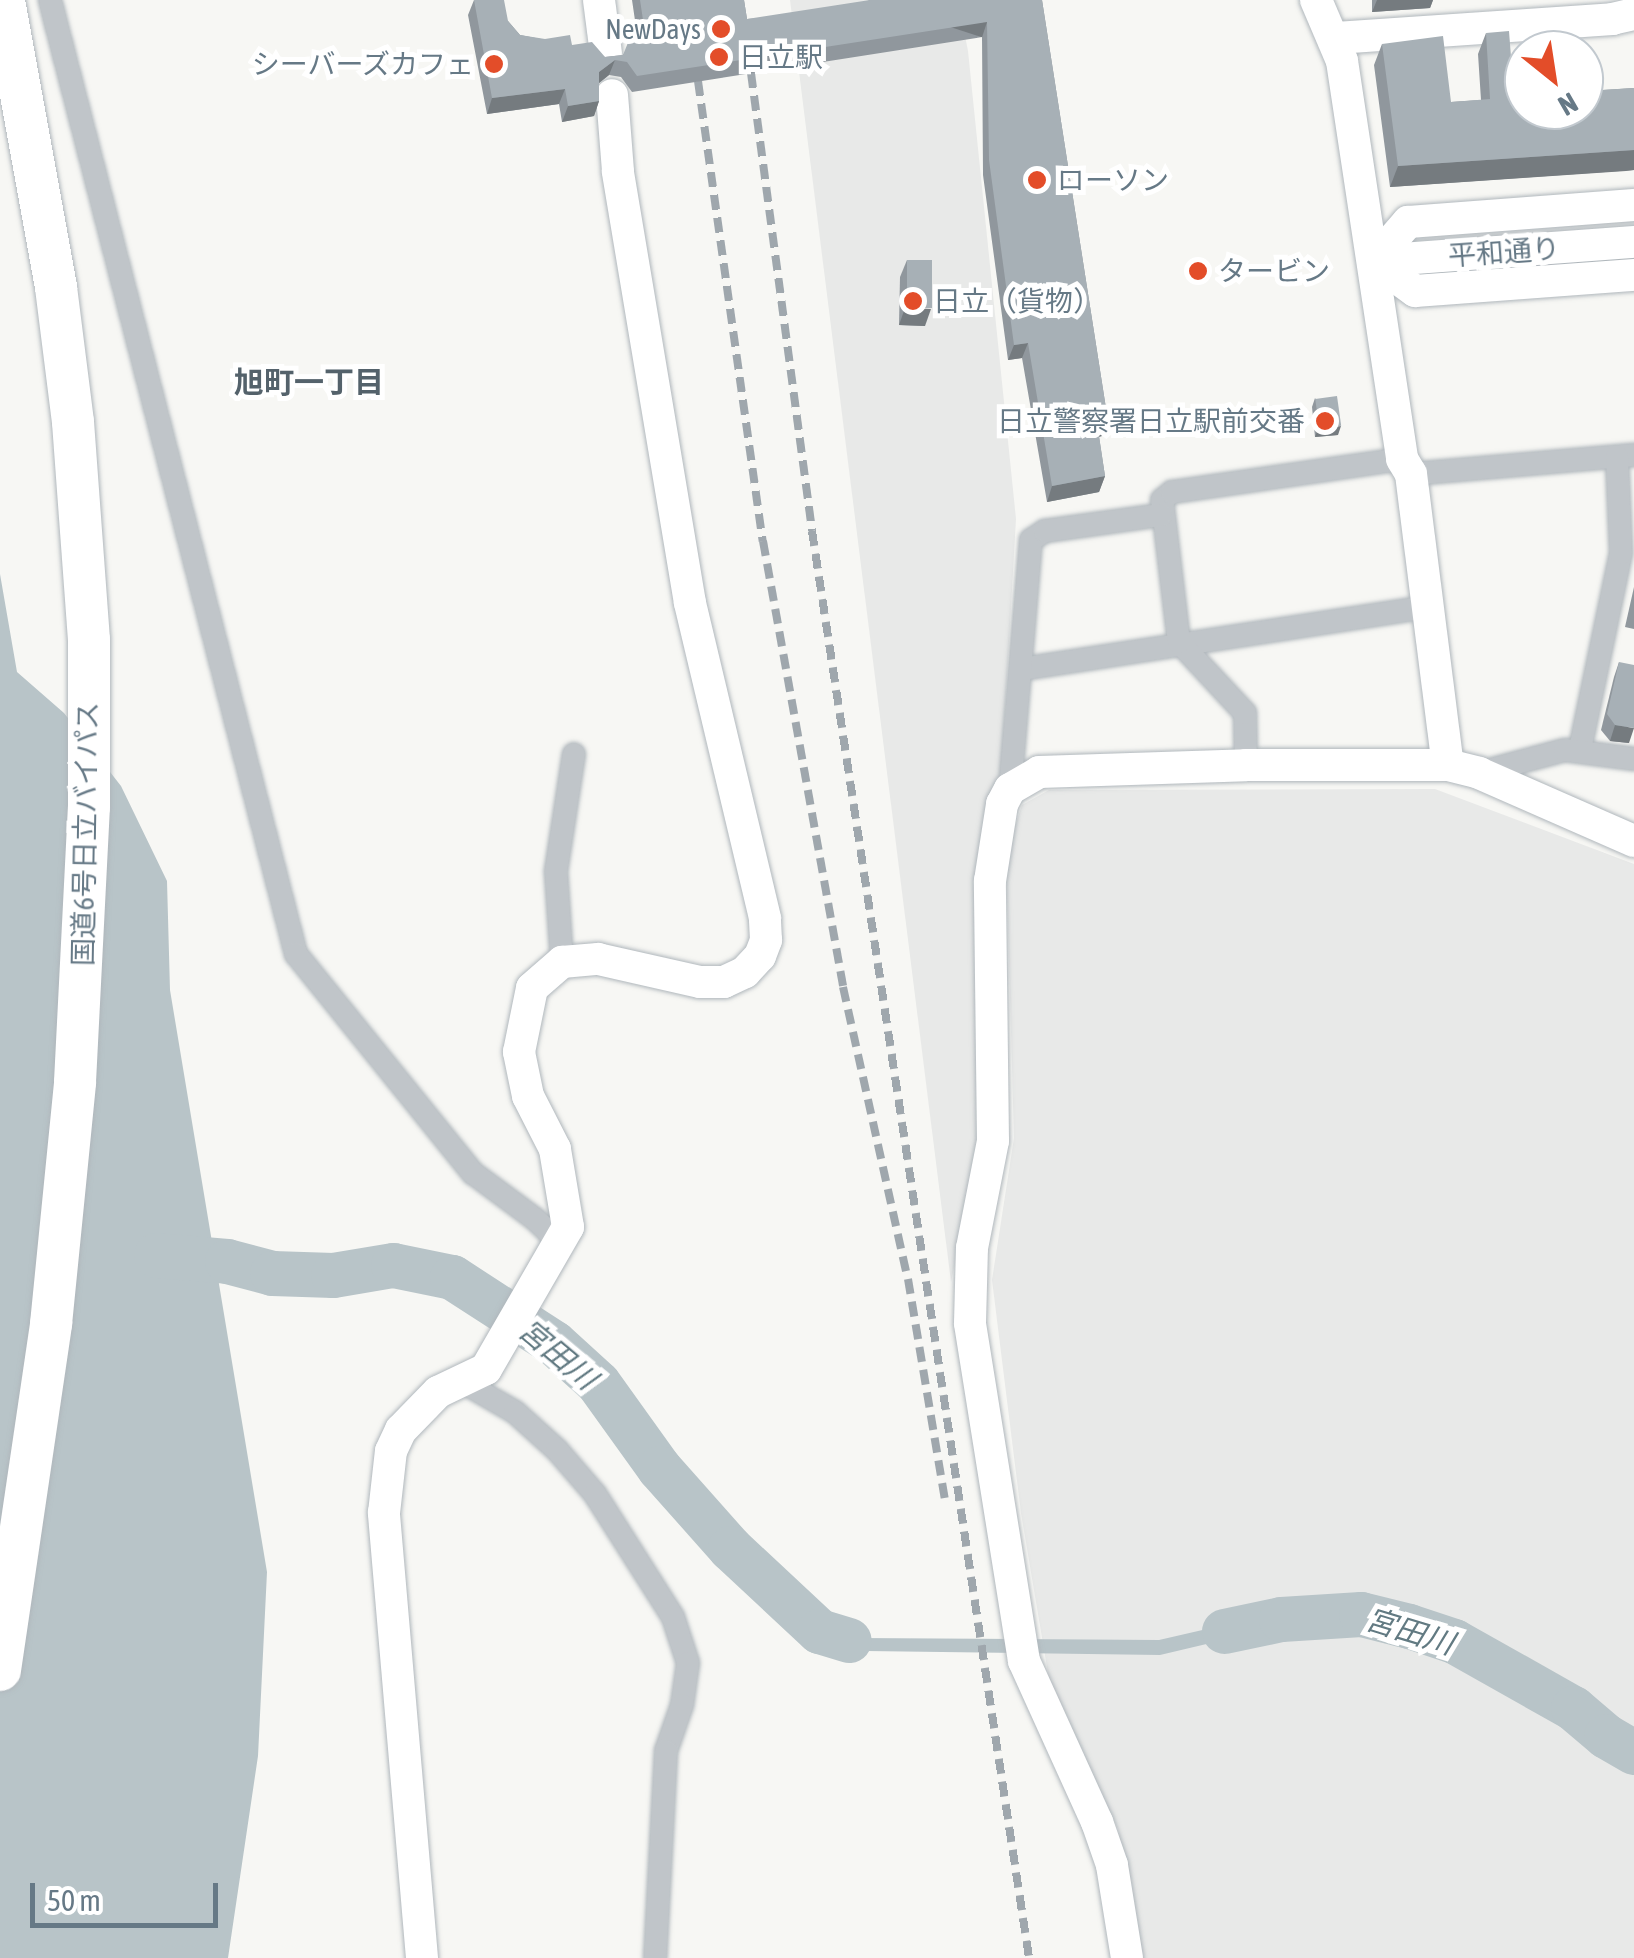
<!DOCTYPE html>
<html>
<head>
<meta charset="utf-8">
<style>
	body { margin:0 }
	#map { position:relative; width:1634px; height:1958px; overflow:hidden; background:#f7f7f4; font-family:"Asap Condensed","Noto Sans JP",sans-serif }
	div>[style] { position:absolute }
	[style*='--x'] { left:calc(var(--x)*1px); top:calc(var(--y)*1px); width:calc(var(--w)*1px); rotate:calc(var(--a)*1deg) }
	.built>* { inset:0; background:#e8e9e8 }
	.water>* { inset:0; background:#b8c4c8 }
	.river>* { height:45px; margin:-22.5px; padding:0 22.5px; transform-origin:22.5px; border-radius:22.5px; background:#b8c4c8 }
	.roads { filter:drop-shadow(0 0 2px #b0b7bc) drop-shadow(0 0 2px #b0b7bc) }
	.street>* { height:22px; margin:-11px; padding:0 11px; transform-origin:11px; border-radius:11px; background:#c0c5c9 }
	.secondary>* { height:32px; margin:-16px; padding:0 16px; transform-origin:16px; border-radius:16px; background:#fff }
	.highway>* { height:42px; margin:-21px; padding:0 21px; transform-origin:21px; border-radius:21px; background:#fff }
	.rail>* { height:8px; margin-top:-4px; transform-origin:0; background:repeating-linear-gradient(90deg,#9fa7ad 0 15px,transparent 0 23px) }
	.wall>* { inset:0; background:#90979d }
	.shaded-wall>* { inset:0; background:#757b7f; transform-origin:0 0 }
	.building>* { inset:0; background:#a7b0b6; transform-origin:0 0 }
	.dots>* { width:28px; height:28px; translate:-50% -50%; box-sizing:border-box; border:5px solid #fff; border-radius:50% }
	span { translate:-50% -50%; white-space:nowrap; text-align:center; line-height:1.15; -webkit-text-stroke:10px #fff; paint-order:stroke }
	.poi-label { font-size:28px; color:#667986 }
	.right { translate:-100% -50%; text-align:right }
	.left { translate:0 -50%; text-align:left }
	.street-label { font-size:28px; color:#667986 }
	.neighbourhood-label { font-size:30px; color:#54626b; font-weight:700 }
	.water-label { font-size:30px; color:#627a82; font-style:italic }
	.north { position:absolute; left:1504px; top:30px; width:100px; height:100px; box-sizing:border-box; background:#fff; border:2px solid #c2c9cf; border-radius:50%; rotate:150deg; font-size:28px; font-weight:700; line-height:40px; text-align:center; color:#667986 }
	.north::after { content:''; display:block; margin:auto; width:35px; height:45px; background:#e34d29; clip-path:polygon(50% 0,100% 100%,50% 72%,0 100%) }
	.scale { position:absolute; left:30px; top:1883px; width:188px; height:45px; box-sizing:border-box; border:5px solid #667986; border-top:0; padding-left:12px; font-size:30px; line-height:35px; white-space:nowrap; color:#667986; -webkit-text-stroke:8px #fff; paint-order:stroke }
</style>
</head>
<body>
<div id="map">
	<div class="built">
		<div style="clip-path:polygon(790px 0,958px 0,968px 51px,1016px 519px,980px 1148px,951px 1282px)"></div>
		<div style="clip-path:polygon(1435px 789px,1634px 864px,1634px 1958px,1141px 1958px,1118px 1829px,1050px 1685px,1021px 1513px,992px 1280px,1014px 1138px,1006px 854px,1022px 805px,1049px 790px)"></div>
	</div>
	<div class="water">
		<div style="clip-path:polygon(0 574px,17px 672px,64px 713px,121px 786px,167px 881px,170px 990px,267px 1572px,258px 1756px,228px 1958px,0 1958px)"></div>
		<div style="clip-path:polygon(800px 1603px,823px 1623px,858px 1638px,1159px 1640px,1281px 1612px,1282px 1626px,1160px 1655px,866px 1651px,813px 1638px,789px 1618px)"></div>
	</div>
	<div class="river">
		<div style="--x:156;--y:1255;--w:71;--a:4.8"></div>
		<div style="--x:227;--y:1261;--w:47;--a:14.9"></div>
		<div style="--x:272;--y:1273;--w:61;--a:1.9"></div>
		<div style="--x:333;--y:1275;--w:61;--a:-9.5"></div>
		<div style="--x:393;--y:1265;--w:60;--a:11.5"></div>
		<div style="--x:452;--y:1277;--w:121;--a:32.9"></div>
		<div style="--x:554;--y:1343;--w:59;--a:42.3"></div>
		<div style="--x:598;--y:1383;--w:105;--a:54.3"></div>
		<div style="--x:659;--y:1468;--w:107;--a:48.4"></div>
		<div style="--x:730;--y:1548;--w:122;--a:43"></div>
		<div style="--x:819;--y:1631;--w:31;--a:17"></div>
		<div style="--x:1224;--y:1631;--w:58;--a:-11.9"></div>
		<div style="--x:1281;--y:1619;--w:80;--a:-3.6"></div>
		<div style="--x:1361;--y:1614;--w:49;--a:14"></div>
		<div style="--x:1409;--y:1626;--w:47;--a:18.4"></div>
		<div style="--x:1454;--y:1641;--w:137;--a:29.4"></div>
		<div style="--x:1573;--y:1708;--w:43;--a:40.3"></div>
		<div style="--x:1606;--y:1736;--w:32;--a:30"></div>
	</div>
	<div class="roads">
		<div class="street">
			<div style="--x:50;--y:0;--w:985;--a:75.54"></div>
			<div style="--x:296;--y:954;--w:282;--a:51.1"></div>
			<div style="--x:473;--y:1173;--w:77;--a:36.6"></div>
			<div style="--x:535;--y:1219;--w:33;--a:44"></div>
			<div style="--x:1411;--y:474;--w:224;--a:-4.9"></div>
			<div style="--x:1022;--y:669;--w:411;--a:-8.7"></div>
			<div style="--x:1580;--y:749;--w:200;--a:-78.2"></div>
			<div style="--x:1621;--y:553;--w:96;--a:-92.4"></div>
			<div style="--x:1246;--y:765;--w:52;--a:-91.1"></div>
			<div style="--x:1245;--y:713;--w:97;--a:-132.9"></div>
			<div style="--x:1179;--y:642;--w:143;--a:-96.8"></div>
			<div style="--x:1162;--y:500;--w:13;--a:-39"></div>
			<div style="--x:1172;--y:492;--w:232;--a:-8.2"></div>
			<div style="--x:1479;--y:773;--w:89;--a:-15"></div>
			<div style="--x:1565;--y:750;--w:70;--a:7.4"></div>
			<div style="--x:1010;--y:789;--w:250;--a:-85.2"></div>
			<div style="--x:1031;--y:540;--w:17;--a:-33"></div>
			<div style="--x:1045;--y:531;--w:117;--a:-7.9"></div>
			<div style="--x:562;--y:962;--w:91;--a:-93.8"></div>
			<div style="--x:556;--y:871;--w:118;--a:-81.3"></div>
			<div style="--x:461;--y:1381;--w:62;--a:29.9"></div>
			<div style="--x:515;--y:1412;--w:57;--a:42.1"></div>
			<div style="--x:557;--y:1450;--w:58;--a:49.2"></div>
			<div style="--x:595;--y:1494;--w:146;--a:57.6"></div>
			<div style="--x:673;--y:1617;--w:48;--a:71.9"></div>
			<div style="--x:688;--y:1663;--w:42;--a:98.1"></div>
			<div style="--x:682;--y:1705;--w:49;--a:109.2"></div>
			<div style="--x:666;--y:1751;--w:207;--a:93"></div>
		</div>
		<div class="secondary">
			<div style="--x:599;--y:0;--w:54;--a:82.6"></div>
			<div style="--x:1316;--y:0;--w:66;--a:66.9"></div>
			<div style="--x:1342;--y:61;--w:402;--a:81.4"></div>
			<div style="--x:1402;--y:459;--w:17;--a:59"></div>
			<div style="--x:1411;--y:474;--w:293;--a:82.8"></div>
			<div style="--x:1336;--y:38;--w:277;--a:-3.9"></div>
			<div style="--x:1612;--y:19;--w:23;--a:-13"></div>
			<div style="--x:1374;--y:261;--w:52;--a:-48.9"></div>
			<div style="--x:1408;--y:222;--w:227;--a:-4.3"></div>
			<div style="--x:1374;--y:261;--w:51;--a:36.2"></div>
			<div style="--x:1415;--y:291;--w:220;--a:-4.2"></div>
			<div style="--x:1374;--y:261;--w:261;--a:-4.2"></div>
			<div style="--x:422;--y:1958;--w:447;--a:-94.9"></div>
			<div style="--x:384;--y:1513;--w:62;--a:-83.6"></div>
			<div style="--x:391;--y:1451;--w:23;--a:-65"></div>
			<div style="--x:401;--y:1430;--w:53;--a:-45.8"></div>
			<div style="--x:438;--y:1392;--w:53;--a:-25.6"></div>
			<div style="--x:486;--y:1369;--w:164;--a:-60"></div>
			<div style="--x:568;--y:1227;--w:79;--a:-99.5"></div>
			<div style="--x:555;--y:1149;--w:59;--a:-117"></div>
			<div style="--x:528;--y:1096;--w:45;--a:-101.6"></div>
			<div style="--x:519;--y:1052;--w:65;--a:-78.5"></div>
			<div style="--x:532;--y:988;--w:40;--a:-41"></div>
			<div style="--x:562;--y:962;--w:36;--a:-5"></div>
			<div style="--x:598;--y:959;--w:105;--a:12.7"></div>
			<div style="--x:700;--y:982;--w:24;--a:0"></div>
			<div style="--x:724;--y:982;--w:23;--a:-25"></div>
			<div style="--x:745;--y:972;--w:22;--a:-47"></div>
			<div style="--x:760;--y:956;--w:17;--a:-69"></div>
			<div style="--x:766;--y:940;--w:22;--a:-93"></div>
			<div style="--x:765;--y:918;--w:324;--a:-103.4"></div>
			<div style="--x:690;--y:603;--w:438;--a:-99.5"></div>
			<div style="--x:618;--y:171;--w:76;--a:-94.5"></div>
			<div style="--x:1127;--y:1958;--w:94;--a:-99.2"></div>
			<div style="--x:1112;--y:1865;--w:46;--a:-109.2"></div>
			<div style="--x:1097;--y:1822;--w:177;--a:-114.4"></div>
			<div style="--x:1024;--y:1661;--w:342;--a:-99.1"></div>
			<div style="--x:970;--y:1323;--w:75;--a:-88.5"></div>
			<div style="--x:972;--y:1248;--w:109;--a:-78.9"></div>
			<div style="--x:993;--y:1141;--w:260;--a:-90.7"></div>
			<div style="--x:990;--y:881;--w:78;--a:-81.1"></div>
			<div style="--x:1002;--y:804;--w:17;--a:-62"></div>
			<div style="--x:1010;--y:789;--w:34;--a:-30"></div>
			<div style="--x:1039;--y:772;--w:207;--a:-1.9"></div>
			<div style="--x:1246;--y:765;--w:202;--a:0"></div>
			<div style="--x:1448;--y:765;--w:32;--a:14"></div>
			<div style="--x:1479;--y:773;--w:169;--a:23.7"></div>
		</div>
		<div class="highway">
			<div style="--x:0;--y:1670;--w:350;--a:-81.6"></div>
			<div style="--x:51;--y:1324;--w:243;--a:-84.3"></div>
			<div style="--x:75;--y:1082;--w:275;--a:-87.1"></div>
			<div style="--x:89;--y:807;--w:167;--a:-90"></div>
			<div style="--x:89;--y:640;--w:219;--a:-94.2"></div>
			<div style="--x:73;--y:422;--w:136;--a:-97.2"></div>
			<div style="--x:56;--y:287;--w:292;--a:-100.3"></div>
		</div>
	</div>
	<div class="rail">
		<div style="--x:736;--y:0;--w:75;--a:78.4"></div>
		<div style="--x:751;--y:73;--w:462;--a:82.4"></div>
		<div style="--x:812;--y:531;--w:1443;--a:81.35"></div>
		<div style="--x:698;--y:81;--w:465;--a:82"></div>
		<div style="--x:763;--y:541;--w:453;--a:79.8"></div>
		<div style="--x:843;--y:987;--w:299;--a:77.5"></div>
		<div style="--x:908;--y:1279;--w:223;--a:80.5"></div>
	</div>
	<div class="wall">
		<div style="clip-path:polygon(474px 0,508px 21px,520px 35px,572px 45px,605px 57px,623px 55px,637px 34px,632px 0,744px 0,747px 19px,1042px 0,1108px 421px,1102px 436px,1099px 437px,1105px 476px,1099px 492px,1047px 502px,1022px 358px,1008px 360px,983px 175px,982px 37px,632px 92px,621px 77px,609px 75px,599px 83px,599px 101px,594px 116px,562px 122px,559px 104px,487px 114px,468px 15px)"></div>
		<div style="clip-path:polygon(1372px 0,1433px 0,1430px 8px,1372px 12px)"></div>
		<div style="clip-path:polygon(1486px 33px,1514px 96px,1634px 88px,1634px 170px,1390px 187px,1374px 65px,1382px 44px,1451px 102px,1481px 100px,1478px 54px)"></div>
		<div style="clip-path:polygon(907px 260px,925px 326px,899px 325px,900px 277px)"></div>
		<div style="clip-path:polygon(1315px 398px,1338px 435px,1315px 437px,1312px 407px)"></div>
		<div style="clip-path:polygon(1634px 587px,1634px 629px,1625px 627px)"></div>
		<div style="clip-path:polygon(1619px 662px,1629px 743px,1610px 741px,1601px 730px,1614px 677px)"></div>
	</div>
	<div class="shaded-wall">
		<div style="clip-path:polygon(1377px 0,1433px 0,1430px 8px,1372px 12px)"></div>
		<div style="left:987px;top:22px;width:16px;height:354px;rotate:108deg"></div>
		<div style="clip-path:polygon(615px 60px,609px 75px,594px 87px,599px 72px)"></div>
		<div style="clip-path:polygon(565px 89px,559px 104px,487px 114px,492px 98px)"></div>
		<div style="clip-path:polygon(599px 101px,594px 116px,562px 122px,568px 106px)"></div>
		<div style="clip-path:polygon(1634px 150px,1634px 170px,1626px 171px,1390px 187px,1398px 166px)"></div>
		<div style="clip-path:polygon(905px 308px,931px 309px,925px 326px,899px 325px)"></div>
		<div style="clip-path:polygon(1028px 343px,1022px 358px,1008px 360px,1014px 345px)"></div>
		<div style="clip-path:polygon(1108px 421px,1102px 436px,1091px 438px,1097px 422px)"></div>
		<div style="clip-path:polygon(1341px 426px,1338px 435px,1315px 437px,1318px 429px)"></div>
		<div style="clip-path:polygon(1105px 476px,1099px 492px,1047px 502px,1052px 486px)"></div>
		<div style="clip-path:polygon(1615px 725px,1634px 728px,1629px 743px,1610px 741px)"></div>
	</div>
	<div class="building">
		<div style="clip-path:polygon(474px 0,504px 0,508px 21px,520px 35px,545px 39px,570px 35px,572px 45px,592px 42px,605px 57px,623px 55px,631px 35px,645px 33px,640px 0,744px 0,747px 19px,870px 0,1042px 0,1108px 421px,1097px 422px,1105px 476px,1052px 486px,1028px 343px,1014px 345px,989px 160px,987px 22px,637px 76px,627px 62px,615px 60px,599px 72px,599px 101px,568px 106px,565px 89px,492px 98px)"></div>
		<div style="clip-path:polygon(1509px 31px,1514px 96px,1524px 95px,1524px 110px,1584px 110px,1584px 91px,1634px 88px,1634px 150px,1398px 166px,1382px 44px,1443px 36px,1451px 102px,1490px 99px,1486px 33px)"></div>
		<div style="left:907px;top:260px;width:25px;height:48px"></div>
		<div style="left:1337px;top:396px;width:30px;height:22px;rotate:82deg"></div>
		<div style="clip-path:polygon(1619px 662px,1634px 665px,1634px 728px,1615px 725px,1607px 714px)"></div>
	</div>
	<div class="dots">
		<div style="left:721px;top:29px;background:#e34d29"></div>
		<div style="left:719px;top:57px;background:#e34d29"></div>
		<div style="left:494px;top:64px;background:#e34d29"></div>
		<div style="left:1037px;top:180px;background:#e34d29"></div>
		<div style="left:1198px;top:271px;background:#e34d29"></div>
		<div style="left:913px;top:301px;background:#e34d29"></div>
		<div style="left:1325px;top:421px;background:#e34d29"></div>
	</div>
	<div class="poi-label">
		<span class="right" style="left:701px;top:29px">NewDays</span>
		<span class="left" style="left:739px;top:57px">日立駅</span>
		<span class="right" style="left:474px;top:64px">シーバーズカフェ</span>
		<span class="left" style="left:1057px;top:180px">ローソン</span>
		<span class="left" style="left:1218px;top:271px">タービン</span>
		<span class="left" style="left:933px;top:301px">日立（貨物）</span>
		<span class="right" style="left:1305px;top:421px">日立警察署日立駅前交番</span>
	</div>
	<div class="street-label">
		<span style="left:1504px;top:252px;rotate:-4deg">平和通り</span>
		<span style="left:85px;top:834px;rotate:-89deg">国道6号日立バイパス</span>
	</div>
	<div class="neighbourhood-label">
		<span style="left:309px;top:382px">旭町一丁目</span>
	</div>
	<div class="water-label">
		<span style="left:558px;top:1354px;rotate:40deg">宮田川</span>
		<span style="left:1410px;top:1631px;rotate:17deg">宮田川</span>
	</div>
	<div class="north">N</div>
	<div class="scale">50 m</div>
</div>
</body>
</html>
